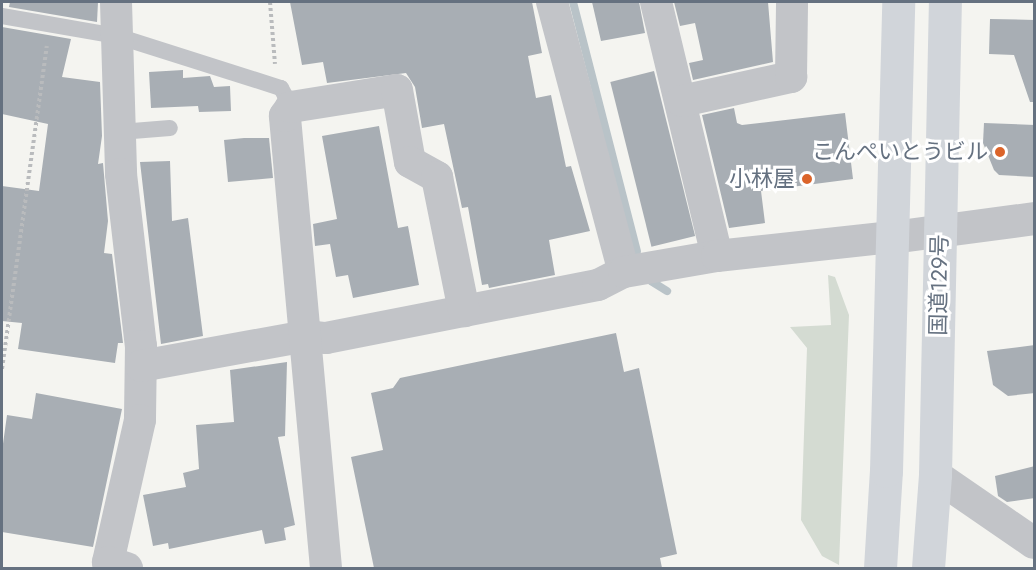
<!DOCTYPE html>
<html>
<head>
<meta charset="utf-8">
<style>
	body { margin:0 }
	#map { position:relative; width:1036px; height:570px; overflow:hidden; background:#f4f4f0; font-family:Jost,"Noto Sans JP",sans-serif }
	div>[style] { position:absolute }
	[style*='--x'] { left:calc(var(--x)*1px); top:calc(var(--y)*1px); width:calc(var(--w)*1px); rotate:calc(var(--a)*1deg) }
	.green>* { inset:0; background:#d4dbd2 }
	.stream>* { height:8px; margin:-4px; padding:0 4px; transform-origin:4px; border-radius:4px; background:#b9c3c8 }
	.building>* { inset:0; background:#a8aeb4; transform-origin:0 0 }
	.path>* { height:4px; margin-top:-2px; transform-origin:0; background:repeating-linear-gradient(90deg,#b9bbbd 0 3px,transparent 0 6px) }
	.service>* { height:16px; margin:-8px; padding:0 8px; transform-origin:8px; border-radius:8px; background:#c2c4c8 }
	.minor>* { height:32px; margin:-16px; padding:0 16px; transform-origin:16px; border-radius:16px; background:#c2c4c8 }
	.tertiary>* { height:33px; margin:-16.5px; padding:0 16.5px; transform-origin:16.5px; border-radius:16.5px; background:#c2c4c8 }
	.trunk>* { height:33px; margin:-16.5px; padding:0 16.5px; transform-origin:16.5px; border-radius:16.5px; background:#d1d5da }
	.dots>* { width:16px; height:16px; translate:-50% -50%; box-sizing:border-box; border:3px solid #fff; border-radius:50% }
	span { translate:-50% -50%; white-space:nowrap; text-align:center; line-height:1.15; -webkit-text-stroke:6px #fff; paint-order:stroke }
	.poi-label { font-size:22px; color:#657180 }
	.right { translate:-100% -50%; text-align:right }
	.street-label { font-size:22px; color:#657180 }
	.frame { position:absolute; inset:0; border:3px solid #657180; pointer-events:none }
</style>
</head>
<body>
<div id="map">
	<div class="green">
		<div style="clip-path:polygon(828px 275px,835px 277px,849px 315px,839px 565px,822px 556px,801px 520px,807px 348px,790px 327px,831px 325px)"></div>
	</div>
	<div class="stream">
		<div style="--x:573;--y:2;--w:257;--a:75.6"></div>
		<div style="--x:651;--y:281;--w:19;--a:32"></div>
	</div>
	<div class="building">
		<div style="clip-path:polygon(10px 2px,98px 2px,97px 22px,9px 7px)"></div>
		<div style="clip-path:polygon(290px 2px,532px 2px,542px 53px,528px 56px,536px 98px,551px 95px,566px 167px,571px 166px,590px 231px,549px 240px,555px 275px,489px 288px,488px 284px,482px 285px,468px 207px,462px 208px,444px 124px,422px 128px,415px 87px,406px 73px,327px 83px,323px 62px,302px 65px)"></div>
		<div style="clip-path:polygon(592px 2px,639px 2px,645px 33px,601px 41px)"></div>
		<div style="clip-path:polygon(674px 2px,768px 2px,773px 62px,693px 80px,689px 63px,703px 60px,695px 23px,680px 26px)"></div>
		<div style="clip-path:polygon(990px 19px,1035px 20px,1035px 102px,1030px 102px,1014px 55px,989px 54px)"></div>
		<div style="clip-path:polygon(2px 27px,71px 39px,62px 77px,100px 82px,102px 136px,98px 164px,103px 163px,108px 221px,104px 253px,112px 254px,123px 343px,118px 343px,115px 363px,18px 349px,22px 323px,2px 321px,2px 186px,39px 191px,48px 124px,2px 114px)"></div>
		<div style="clip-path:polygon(183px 70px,183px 78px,210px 76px,214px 87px,230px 86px,231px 111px,199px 112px,198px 106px,151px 108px,149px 72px)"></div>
		<div style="left:654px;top:71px;width:170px;height:45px;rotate:76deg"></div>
		<div style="clip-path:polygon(734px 108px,737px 123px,742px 125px,845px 113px,853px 179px,761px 191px,765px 223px,729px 228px,702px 115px)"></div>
		<div style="clip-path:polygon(984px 123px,1035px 125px,1035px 177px,999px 175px,994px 170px,983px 143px)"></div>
		<div style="clip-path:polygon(379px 126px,398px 228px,408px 226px,419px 285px,353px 298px,348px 275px,336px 277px,330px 244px,315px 246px,313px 224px,337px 219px,322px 136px)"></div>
		<div style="clip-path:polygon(244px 138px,269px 138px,273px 178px,228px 182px,224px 140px)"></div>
		<div style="clip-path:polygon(170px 161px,172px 221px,188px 218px,203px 336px,161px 344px,140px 162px)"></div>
		<div style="clip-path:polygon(616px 333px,624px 372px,639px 368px,677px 554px,660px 558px,662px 568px,374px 568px,351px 457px,383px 450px,371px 393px,393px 388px,400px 378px)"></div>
		<div style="clip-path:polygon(1035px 345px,1035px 393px,1008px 396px,993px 385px,987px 351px)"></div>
		<div style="clip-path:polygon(287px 362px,285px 436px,278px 437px,295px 525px,284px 528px,286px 540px,265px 544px,262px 530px,169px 549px,168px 543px,153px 546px,143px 495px,186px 487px,183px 473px,199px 469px,196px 425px,234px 422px,230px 370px)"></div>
		<div style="clip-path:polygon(36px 393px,122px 409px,93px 547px,2px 532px,2px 451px,7px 415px,32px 419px)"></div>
		<div style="clip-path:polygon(1035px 466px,1035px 498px,1007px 502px,998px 496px,995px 476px)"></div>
	</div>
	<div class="path">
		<div style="--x:270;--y:2;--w:62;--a:85.4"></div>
		<div style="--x:2;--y:369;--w:326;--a:-82.1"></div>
	</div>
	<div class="service">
		<div style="--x:2;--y:16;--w:117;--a:9.9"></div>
		<div style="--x:117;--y:36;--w:172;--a:17.6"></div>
		<div style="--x:281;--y:88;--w:21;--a:62"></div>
		<div style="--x:120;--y:132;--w:50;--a:-4.6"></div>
	</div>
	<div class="minor">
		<div style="--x:116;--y:2;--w:172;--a:88.3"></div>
		<div style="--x:121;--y:174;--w:173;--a:83.4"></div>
		<div style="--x:141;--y:346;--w:74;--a:90.8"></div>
		<div style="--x:140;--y:420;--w:146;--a:102.7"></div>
		<div style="--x:108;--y:562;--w:20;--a:18"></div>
		<div style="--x:552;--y:2;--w:279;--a:75.1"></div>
		<div style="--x:656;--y:2;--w:261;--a:76.5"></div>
		<div style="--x:682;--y:101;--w:112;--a:-12.4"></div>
		<div style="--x:791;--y:77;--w:75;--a:-89.2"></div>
		<div style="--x:141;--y:366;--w:168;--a:-10.3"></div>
		<div style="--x:306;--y:336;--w:20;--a:6"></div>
		<div style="--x:326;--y:338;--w:141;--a:-11.1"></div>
		<div style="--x:464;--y:311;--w:136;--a:-11"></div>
		<div style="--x:598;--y:285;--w:29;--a:-27"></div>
		<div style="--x:624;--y:272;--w:94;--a:-9.8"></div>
		<div style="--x:717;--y:256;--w:176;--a:-6.2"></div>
		<div style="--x:935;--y:475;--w:120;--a:34.5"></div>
		<div style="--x:326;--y:568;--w:454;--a:-95.2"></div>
		<div style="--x:285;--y:116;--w:11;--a:-56"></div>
		<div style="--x:291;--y:107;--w:107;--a:-9.1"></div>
		<div style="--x:397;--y:90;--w:73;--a:79.8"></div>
		<div style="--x:410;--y:162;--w:31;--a:29"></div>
		<div style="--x:437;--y:177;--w:137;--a:78.6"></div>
	</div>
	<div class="tertiary">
		<div style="--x:892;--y:237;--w:143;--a:-7.6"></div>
	</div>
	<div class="trunk">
		<div style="--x:880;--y:568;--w:97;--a:-86.5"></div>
		<div style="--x:886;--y:471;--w:469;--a:-88.5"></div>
		<div style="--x:928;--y:568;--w:93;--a:-85.7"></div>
		<div style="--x:935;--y:475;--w:473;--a:-88.8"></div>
	</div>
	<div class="dots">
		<div style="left:1000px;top:152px;background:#db642a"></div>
		<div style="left:807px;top:179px;background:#db642a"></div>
	</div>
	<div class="poi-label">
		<span class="right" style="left:988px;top:152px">こんぺいとうビル</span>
		<span class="right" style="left:795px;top:179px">小林屋</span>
	</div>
	<div class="street-label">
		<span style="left:939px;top:285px;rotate:-89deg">国道129号</span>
	</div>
	<div class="frame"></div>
</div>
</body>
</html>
